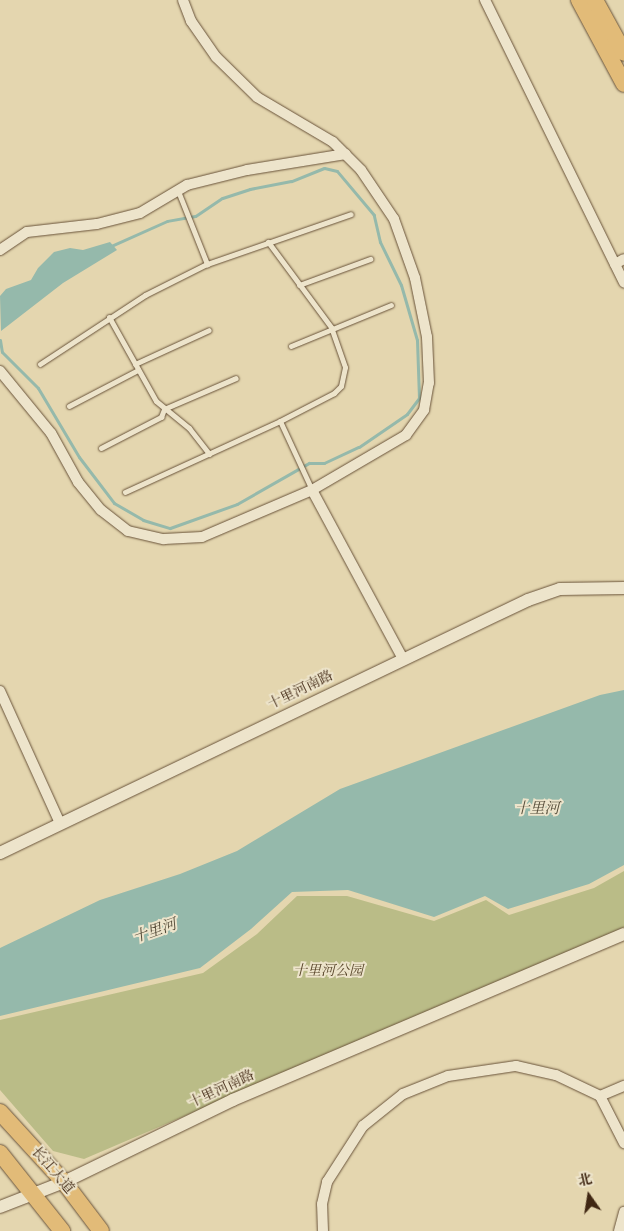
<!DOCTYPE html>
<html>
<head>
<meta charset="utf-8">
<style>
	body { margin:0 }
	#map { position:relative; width:624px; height:1231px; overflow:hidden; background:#e4d6af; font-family:Vollkorn,"Noto Serif SC",serif }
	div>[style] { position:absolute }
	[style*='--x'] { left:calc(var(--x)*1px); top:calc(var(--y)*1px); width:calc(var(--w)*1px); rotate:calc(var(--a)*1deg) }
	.green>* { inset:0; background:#babc87 }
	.water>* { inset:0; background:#95b9ab }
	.stream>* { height:3px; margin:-1.5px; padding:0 1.5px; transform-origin:1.5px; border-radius:1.5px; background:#95b9ab }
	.roads { filter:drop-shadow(0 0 1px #69533a) drop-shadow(0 0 1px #69533a) }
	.service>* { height:5px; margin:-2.5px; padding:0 2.5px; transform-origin:2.5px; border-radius:2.5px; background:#ede4cb }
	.minor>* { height:10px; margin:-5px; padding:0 5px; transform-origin:5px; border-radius:5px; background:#ede4cb }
	.tertiary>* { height:12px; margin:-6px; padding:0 6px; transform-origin:6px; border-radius:6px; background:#ede4cb }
	.primary>* { height:16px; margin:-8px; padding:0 8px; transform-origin:8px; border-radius:8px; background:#e2bb78 }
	span { translate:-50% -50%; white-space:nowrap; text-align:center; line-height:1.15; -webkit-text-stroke:4px #ede4cb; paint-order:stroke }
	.street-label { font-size:14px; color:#402713 }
	.park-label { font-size:14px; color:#58452a; font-style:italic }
	.water-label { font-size:15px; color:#554c39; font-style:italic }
	.north { position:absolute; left:564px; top:1171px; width:50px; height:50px; -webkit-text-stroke:4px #ede4cb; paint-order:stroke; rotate:347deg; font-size:14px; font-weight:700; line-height:20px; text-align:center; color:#402713 }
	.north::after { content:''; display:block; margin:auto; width:18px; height:22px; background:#402713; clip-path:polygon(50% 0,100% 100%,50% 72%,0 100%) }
</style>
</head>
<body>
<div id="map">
	<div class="green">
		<div style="clip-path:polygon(624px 871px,624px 928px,84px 1159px,53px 1151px,0 1090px,0 1020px,203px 973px,257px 934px,297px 896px,347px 896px,434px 921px,486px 900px,509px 915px,594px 888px)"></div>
	</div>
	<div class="water">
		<div style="clip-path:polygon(110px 242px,117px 250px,63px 283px,1px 331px,0 296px,6px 289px,31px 280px,38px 268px,54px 252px,70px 248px,83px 250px)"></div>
		<div style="clip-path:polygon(624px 690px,624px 865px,589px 884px,508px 909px,485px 896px,434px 917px,348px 890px,292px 892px,251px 929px,200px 968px,0 1016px,0 948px,100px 900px,180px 874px,237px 851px,340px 789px,600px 695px)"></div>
	</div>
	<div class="stream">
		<div style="--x:0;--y:340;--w:12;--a:81"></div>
		<div style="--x:2;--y:352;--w:51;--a:45"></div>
		<div style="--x:38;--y:388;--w:80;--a:59.3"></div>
		<div style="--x:79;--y:457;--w:58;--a:52.7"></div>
		<div style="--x:114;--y:503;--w:34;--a:30"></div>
		<div style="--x:143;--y:520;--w:28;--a:17"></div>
		<div style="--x:170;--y:528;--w:71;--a:-19.7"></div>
		<div style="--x:237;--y:504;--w:83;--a:-29.7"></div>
		<div style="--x:309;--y:463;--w:15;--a:0"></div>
		<div style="--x:324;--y:463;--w:38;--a:-25"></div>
		<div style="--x:359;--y:447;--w:58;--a:-34.5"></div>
		<div style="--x:407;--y:414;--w:20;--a:-53"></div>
		<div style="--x:419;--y:398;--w:58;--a:-92"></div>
		<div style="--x:417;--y:340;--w:57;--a:-106.2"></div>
		<div style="--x:401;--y:285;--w:48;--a:-116"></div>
		<div style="--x:380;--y:242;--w:28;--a:-103"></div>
		<div style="--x:374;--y:215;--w:57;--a:-130.1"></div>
		<div style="--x:337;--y:171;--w:13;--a:-167"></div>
		<div style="--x:324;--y:168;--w:35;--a:158"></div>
		<div style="--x:291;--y:181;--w:42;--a:169"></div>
		<div style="--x:250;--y:189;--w:29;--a:162"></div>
		<div style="--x:222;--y:198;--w:32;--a:146"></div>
		<div style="--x:195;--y:216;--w:28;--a:170"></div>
		<div style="--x:167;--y:221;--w:61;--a:155.9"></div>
	</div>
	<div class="roads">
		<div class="service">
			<div style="--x:178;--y:191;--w:79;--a:68.3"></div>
			<div style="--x:299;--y:285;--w:76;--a:-20.1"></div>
			<div style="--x:109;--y:317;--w:96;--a:60.8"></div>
			<div style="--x:156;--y:401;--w:43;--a:39.3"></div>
			<div style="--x:189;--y:428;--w:33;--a:52"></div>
			<div style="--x:291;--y:346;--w:108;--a:-22.3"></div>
			<div style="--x:40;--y:364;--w:126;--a:-33.3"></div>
			<div style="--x:145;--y:295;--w:69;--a:-26.6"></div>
			<div style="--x:207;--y:264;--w:152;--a:-19.1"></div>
			<div style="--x:135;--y:364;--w:81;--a:-24.7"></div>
			<div style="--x:69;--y:406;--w:78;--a:-27.6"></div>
			<div style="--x:280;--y:421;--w:76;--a:65.1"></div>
			<div style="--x:101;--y:448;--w:68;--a:-27.3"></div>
			<div style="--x:161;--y:417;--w:9;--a:-69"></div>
			<div style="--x:164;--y:409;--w:78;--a:-23.3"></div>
			<div style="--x:125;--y:492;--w:170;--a:-24.6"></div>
			<div style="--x:280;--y:421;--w:61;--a:-27.4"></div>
			<div style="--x:334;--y:393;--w:10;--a:-45"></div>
			<div style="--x:341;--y:386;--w:19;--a:-78"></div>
			<div style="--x:345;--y:367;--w:42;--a:-109.3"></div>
			<div style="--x:331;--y:327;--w:106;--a:-126.5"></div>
		</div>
		<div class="minor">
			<div style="--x:485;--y:0;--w:315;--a:63.8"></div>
			<div style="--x:0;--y:250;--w:32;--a:-34"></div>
			<div style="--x:27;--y:232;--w:70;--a:-6.5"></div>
			<div style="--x:97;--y:224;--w:44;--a:-14.3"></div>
			<div style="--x:140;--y:213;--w:55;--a:-30.8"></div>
			<div style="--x:187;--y:185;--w:62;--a:-14"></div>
			<div style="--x:247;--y:170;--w:100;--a:-9.2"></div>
			<div style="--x:615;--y:264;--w:10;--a:-29"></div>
			<div style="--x:0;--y:371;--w:80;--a:50.6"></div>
			<div style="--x:51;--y:433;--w:56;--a:61.1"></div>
			<div style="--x:78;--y:482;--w:36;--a:51"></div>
			<div style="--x:101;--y:510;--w:34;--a:38"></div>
			<div style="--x:128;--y:531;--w:37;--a:13"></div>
			<div style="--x:164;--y:539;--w:38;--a:-3"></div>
			<div style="--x:202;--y:537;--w:120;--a:-23.1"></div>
			<div style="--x:312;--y:490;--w:109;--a:-30.3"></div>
			<div style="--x:406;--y:435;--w:31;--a:-54"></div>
			<div style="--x:424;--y:410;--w:27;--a:-80"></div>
			<div style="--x:429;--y:383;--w:46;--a:-92.5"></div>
			<div style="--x:427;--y:337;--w:60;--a:-101.5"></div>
			<div style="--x:415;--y:278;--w:63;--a:-109.6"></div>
			<div style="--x:394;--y:219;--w:59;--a:-124"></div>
			<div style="--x:361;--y:170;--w:40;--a:-135"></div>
			<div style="--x:333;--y:142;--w:88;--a:-149.4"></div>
			<div style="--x:257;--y:97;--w:57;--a:-135.7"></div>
			<div style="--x:216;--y:57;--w:44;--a:-124.8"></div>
			<div style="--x:191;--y:21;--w:22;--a:-111"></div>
			<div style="--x:312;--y:490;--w:192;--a:61.7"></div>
			<div style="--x:0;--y:691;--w:145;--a:65.6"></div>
			<div style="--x:600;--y:1096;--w:26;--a:-23"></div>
			<div style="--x:323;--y:1231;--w:27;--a:-92"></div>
			<div style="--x:322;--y:1204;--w:23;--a:-77"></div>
			<div style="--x:327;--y:1182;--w:67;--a:-57.3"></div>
			<div style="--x:363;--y:1126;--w:51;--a:-38.7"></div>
			<div style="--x:403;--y:1094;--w:48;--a:-21.8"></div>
			<div style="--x:448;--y:1076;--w:69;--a:-8.4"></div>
			<div style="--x:516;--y:1066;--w:41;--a:12.7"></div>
			<div style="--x:556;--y:1075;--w:49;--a:25.5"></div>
			<div style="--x:600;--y:1096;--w:53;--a:62.9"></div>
			<div style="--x:619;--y:1231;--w:20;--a:-75"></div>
		</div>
		<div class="tertiary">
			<div style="--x:0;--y:853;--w:585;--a:-25.6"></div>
			<div style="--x:528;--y:600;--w:34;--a:-19"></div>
			<div style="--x:560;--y:589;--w:64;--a:-0.9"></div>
			<div style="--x:0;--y:1207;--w:69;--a:-21.3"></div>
			<div style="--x:64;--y:1182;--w:188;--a:-25.9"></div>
			<div style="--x:233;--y:1100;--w:425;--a:-23"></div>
		</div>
		<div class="primary">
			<div style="--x:579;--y:0;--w:95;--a:61.8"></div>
			<div style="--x:595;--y:0;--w:60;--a:61.3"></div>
			<div style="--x:0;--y:1112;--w:95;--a:47.6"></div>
			<div style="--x:64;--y:1182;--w:61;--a:52.9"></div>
			<div style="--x:0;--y:1153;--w:100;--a:51.5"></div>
		</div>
	</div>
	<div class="street-label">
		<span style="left:301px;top:691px;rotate:-26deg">十里河南路</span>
		<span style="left:222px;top:1090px;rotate:-25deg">十里河南路</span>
		<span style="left:52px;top:1171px;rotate:49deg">长江大道</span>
	</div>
	<div class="park-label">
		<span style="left:328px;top:972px">十里河公园</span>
	</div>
	<div class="water-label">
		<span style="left:537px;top:810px">十里河</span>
		<span style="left:155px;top:932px;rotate:-19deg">十里河</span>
	</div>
	<div class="north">北</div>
</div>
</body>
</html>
